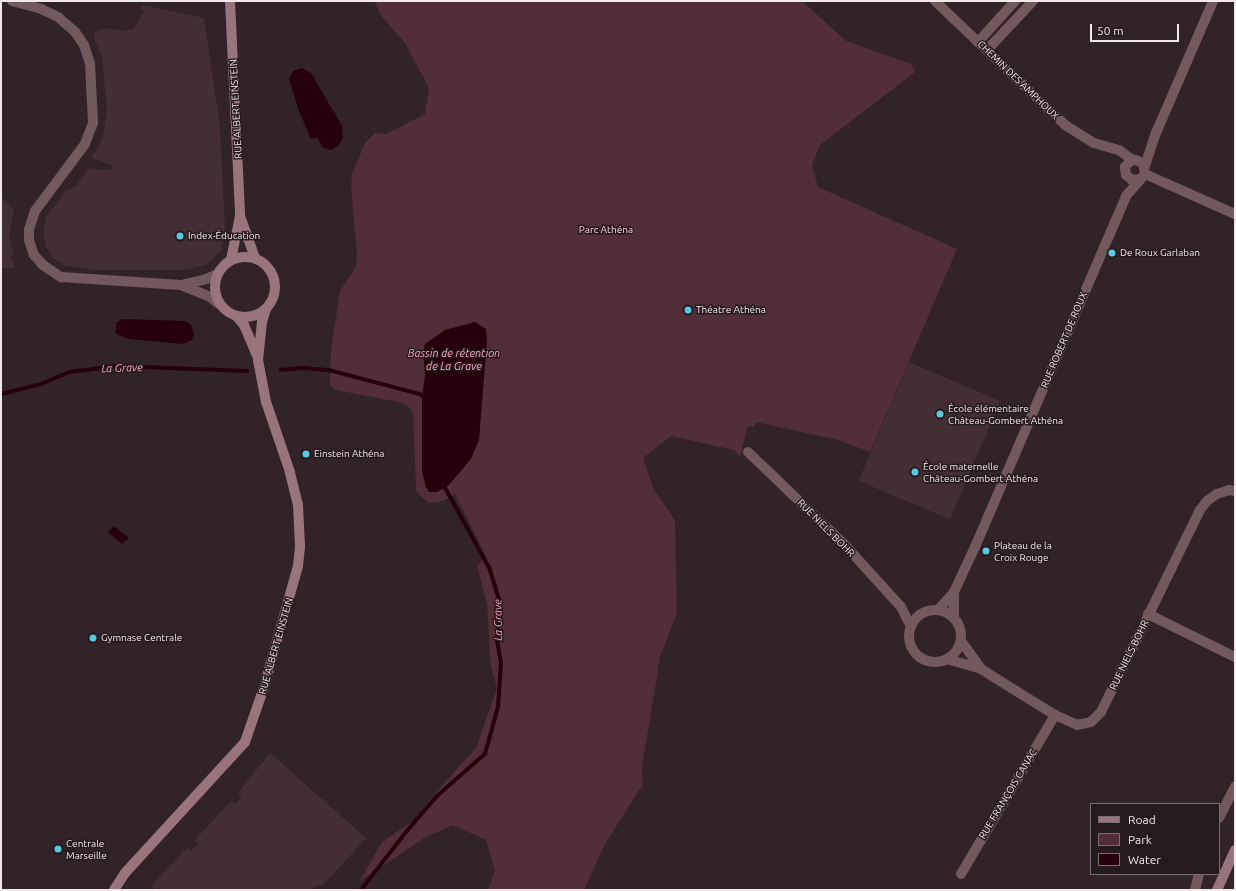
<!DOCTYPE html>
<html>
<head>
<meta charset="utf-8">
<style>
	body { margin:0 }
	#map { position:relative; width:1236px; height:891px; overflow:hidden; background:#312327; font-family:Ubuntu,sans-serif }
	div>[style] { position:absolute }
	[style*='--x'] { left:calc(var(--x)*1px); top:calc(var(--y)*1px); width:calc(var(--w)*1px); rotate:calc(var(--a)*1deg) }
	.built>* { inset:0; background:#422e33; transform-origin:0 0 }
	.green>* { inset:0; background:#512e38 }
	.water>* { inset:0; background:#27000d }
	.stream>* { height:3.5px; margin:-1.75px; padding:0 1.75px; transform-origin:1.75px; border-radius:1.75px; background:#27000d }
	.street>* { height:10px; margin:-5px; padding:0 5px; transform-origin:5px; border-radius:5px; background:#71595e }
	.street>.ring { margin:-5px; padding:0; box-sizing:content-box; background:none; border:10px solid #71595e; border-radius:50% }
	.secondary>* { height:10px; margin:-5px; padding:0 5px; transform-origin:5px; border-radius:5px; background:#9a747d }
	.secondary>.ring { margin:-5px; padding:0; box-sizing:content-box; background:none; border:10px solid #9a747d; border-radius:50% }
	.dots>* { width:11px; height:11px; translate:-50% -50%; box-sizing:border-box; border:2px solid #271a1d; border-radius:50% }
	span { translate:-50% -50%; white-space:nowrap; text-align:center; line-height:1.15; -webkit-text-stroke:3px #271a1d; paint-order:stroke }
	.street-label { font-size:10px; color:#f2e9eb }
	.park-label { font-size:10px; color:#fdd9e1 }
	.poi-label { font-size:10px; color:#f2e9eb }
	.left { translate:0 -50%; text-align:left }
	.water-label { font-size:11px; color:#f9a4ba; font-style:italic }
	.frame { position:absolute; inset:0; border:2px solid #f2e9eb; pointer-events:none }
	.legend { position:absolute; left:1090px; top:803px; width:130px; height:72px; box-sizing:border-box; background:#271a1d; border:1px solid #786d6f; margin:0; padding:5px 7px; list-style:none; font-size:12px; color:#f2e9eb }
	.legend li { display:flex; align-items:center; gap:8px; height:20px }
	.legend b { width:20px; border:1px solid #786d6f }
	.scale { position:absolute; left:1090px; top:24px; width:89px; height:18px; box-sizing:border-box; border:2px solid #f2e9eb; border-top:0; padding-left:5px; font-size:12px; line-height:14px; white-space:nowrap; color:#f2e9eb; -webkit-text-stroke:3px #271a1d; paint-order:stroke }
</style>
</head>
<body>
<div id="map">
	<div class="built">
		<div style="clip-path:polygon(142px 5px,204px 18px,220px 127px,225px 229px,221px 250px,206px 265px,185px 270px,94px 270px,66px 266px,54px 259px,46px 247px,43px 230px,46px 217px,65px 192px,76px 186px,88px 169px,111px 170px,112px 165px,91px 158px,97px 150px,103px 136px,107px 109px,102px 58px,94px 36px,95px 32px,104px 28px,124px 31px,133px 29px,145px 11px,140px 9px)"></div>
		<div style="clip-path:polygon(1px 198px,14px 209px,9px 235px,14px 256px,11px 257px,15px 267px,1px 269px)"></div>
		<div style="left:909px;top:362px;width:99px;height:129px;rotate:23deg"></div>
		<div style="clip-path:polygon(270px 753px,366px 838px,325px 883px,308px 890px,153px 890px,153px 884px,187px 848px,191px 851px,198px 844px,195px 840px,231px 801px,235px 804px,242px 797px,238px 793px)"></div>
	</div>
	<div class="green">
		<div style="clip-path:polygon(374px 1px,802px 1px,846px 41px,911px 64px,915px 72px,820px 145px,812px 165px,818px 187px,957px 249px,870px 452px,838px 440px,756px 422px,754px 427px,748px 426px,740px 457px,734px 450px,671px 436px,643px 458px,654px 490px,675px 520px,677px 613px,660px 657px,642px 767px,643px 784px,605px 844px,584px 890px,488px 890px,495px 870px,486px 840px,453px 825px,424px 838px,359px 882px,382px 842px,413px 821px,437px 791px,476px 748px,497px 688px,491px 667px,487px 604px,477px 566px,486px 556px,455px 494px,443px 501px,429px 503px,420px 496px,416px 490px,413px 414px,408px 406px,399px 402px,336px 390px,330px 385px,331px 350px,340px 291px,356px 267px,357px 255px,351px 187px,352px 174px,365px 143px,375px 133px,386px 134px,425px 114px,429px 88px,405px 43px,382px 17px)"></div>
	</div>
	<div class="water">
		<div style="clip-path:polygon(302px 68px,311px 73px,342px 126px,343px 138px,339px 145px,331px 150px,323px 148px,317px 137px,311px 139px,299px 111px,289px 79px,293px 71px)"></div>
		<div style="clip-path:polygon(122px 319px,185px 321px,191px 325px,194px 334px,192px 340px,183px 344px,129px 339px,120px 336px,115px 332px,117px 322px)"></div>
		<div style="clip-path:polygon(475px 322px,486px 329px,487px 340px,479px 440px,471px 459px,449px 485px,437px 492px,429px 492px,426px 487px,422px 472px,422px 398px,425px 375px,423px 353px,425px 344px,445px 330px)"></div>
		<div style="clip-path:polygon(114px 526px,129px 538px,122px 544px,108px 532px)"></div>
	</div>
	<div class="stream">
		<div style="--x:281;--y:370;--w:24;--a:-5"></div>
		<div style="--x:305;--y:368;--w:24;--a:5"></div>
		<div style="--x:329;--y:370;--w:94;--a:14.8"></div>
		<div style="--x:420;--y:394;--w:6;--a:39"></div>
		<div style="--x:1;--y:394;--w:41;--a:-14"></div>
		<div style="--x:41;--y:384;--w:30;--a:-23"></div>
		<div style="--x:69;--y:372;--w:48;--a:-7.1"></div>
		<div style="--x:117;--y:366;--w:130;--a:2.2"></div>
		<div style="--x:361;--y:890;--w:75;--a:-52.1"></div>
		<div style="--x:407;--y:831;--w:46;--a:-49.4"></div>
		<div style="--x:437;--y:796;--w:64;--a:-41.2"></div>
		<div style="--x:485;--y:754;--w:49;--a:-74.5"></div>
		<div style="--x:498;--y:707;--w:44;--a:-86.1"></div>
		<div style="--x:501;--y:663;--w:23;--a:-100"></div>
		<div style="--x:497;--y:640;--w:37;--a:-85"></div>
		<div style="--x:500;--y:603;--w:37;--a:-107"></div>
		<div style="--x:489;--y:568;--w:91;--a:-118.8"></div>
		<div style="--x:445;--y:488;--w:4;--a:-90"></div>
	</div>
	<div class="street">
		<div style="--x:12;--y:1;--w:30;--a:15"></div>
		<div style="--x:41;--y:9;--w:19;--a:25"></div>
		<div style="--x:58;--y:17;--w:23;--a:41"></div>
		<div style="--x:75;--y:32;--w:16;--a:55"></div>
		<div style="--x:84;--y:45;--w:19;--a:72"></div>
		<div style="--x:90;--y:63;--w:60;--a:87.1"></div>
		<div style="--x:93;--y:123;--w:22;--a:111"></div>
		<div style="--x:85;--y:144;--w:84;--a:126.7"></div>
		<div style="--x:35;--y:211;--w:20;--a:108"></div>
		<div style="--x:29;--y:230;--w:10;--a:90"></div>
		<div style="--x:29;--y:240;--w:16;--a:72"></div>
		<div style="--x:34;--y:255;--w:13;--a:48"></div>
		<div style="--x:43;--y:265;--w:22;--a:34"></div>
		<div style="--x:61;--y:277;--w:120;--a:3.8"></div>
		<div style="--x:181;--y:285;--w:26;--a:-13"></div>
		<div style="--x:206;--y:279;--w:12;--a:-24"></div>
		<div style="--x:935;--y:1;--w:180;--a:43.6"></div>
		<div style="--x:1065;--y:125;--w:34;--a:32"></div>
		<div style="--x:1094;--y:143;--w:26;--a:16"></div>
		<div style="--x:1119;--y:150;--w:17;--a:36"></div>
		<div style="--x:978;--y:42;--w:55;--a:-47.9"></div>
		<div style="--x:987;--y:50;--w:67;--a:-46.8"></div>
		<div style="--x:1145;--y:166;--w:35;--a:-72"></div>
		<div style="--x:1156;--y:133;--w:144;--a:-66.6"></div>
		<div style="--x:1145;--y:174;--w:98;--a:24"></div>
		<div style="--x:181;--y:285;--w:31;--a:22"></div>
		<div style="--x:210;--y:297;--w:11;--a:38"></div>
		<div style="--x:748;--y:452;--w:132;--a:43.8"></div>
		<div style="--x:843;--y:543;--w:86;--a:47.8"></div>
		<div style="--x:901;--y:607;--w:22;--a:63"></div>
		<div style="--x:938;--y:610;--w:24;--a:-48"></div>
		<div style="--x:954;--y:592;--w:50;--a:-65"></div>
		<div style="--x:975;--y:547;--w:382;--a:-66.7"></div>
		<div style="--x:1126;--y:196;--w:29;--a:-49"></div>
		<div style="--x:1145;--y:174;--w:11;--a:-100"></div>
		<div style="--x:1143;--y:163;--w:8;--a:-157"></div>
		<div style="--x:1136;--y:160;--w:6;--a:171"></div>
		<div style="--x:1130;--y:161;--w:8;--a:130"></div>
		<div style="--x:1125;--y:167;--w:8;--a:83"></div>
		<div style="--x:1126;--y:175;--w:8;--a:40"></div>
		<div style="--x:1132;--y:180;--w:8;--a:-7"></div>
		<div class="ring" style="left:909px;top:610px;width:42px;height:42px"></div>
		<div style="--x:1148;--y:614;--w:97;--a:26.3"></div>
		<div style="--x:954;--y:618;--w:26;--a:-90"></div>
		<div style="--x:961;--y:641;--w:34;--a:54"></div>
		<div style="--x:947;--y:659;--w:35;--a:16"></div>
		<div style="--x:981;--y:669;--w:87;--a:31.9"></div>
		<div style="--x:1055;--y:715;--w:24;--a:24"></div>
		<div style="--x:1077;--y:725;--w:14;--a:-12"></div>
		<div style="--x:1091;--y:722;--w:14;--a:-45"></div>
		<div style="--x:1101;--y:712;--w:225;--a:-63.9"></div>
		<div style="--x:1200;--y:510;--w:11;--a:-52"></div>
		<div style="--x:1207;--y:501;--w:12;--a:-35"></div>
		<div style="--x:1217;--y:494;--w:13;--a:-18"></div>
		<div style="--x:1229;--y:490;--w:6;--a:9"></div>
		<div style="--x:1219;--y:818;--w:36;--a:-63"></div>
		<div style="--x:961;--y:874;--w:185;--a:-59.4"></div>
		<div style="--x:1195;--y:890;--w:16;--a:-76"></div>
	</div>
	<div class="secondary">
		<div style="--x:230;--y:1;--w:215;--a:87.3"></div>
		<div style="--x:240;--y:216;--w:45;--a:101.6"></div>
		<div style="--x:240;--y:216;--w:45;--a:70.3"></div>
		<div class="ring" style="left:215px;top:257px;width:50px;height:50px"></div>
		<div style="--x:237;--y:317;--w:11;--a:49"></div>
		<div style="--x:244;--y:325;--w:33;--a:67"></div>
		<div style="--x:114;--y:890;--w:20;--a:-57"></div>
		<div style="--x:125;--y:873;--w:178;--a:-47.5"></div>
		<div style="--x:245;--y:742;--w:58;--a:-70.9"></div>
		<div style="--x:264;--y:687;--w:126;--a:-74.3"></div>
		<div style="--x:298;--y:566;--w:20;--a:-84"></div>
		<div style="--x:300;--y:546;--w:41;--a:-92.8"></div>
		<div style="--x:298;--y:505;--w:34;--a:-104"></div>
		<div style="--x:290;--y:472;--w:74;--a:-108.9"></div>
		<div style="--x:266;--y:402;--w:43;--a:-100.8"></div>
		<div style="--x:258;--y:360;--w:38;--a:-84"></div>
		<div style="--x:262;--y:322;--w:14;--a:-73"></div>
		<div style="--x:1217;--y:890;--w:44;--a:-65.8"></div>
	</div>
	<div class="dots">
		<div style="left:180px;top:236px;background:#56c9e0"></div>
		<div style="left:1112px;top:253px;background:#56c9e0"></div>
		<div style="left:688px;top:310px;background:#56c9e0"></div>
		<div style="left:940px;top:414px;background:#56c9e0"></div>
		<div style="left:306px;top:454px;background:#56c9e0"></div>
		<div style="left:915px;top:472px;background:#56c9e0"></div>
		<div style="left:986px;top:551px;background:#56c9e0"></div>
		<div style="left:93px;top:638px;background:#56c9e0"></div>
		<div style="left:58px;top:849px;background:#56c9e0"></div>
	</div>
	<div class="street-label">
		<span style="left:1018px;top:80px;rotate:44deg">CHEMIN DES AMPHOUX</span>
		<span style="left:236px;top:109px;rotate:-93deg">RUE ALBERT EINSTEIN</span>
		<span style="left:1064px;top:340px;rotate:-67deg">RUE ROBERT DE ROUX</span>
		<span style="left:826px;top:528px;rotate:45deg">RUE NIELS BOHR</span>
		<span style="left:276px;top:646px;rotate:-74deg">RUE ALBERT EINSTEIN</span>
		<span style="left:1129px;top:655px;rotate:-64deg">RUE NIELS BOHR</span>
		<span style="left:1008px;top:794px;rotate:-59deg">RUE FRANÇOIS CANAC</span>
	</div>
	<div class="park-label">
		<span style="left:606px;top:230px">Parc Athéna</span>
	</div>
	<div class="poi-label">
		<span class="left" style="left:188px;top:236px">Index-Éducation</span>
		<span class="left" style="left:1120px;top:253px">De Roux Garlaban</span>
		<span class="left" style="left:696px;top:310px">Théatre Athéna</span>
		<span class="left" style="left:948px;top:414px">École élémentaire<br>Château-Gombert Athéna</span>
		<span class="left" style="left:314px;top:454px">Einstein Athéna</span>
		<span class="left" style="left:923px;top:472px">École maternelle<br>Château-Gombert Athéna</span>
		<span class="left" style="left:994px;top:551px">Plateau de la<br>Croix Rouge</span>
		<span class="left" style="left:101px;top:638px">Gymnase Centrale</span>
		<span class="left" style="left:66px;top:849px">Centrale<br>Marseille</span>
	</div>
	<div class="water-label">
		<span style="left:454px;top:360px">Bassin de rétention<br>de La Grave</span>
		<span style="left:122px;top:368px;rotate:-2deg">La Grave</span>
		<span style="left:498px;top:620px;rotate:-91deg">La Grave</span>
	</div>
	<div class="frame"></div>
	<ul class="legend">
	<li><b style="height:5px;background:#9a747d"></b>Road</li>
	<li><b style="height:11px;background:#512e38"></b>Park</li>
	<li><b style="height:11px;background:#27000d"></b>Water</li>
	</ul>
	<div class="scale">50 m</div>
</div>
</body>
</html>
